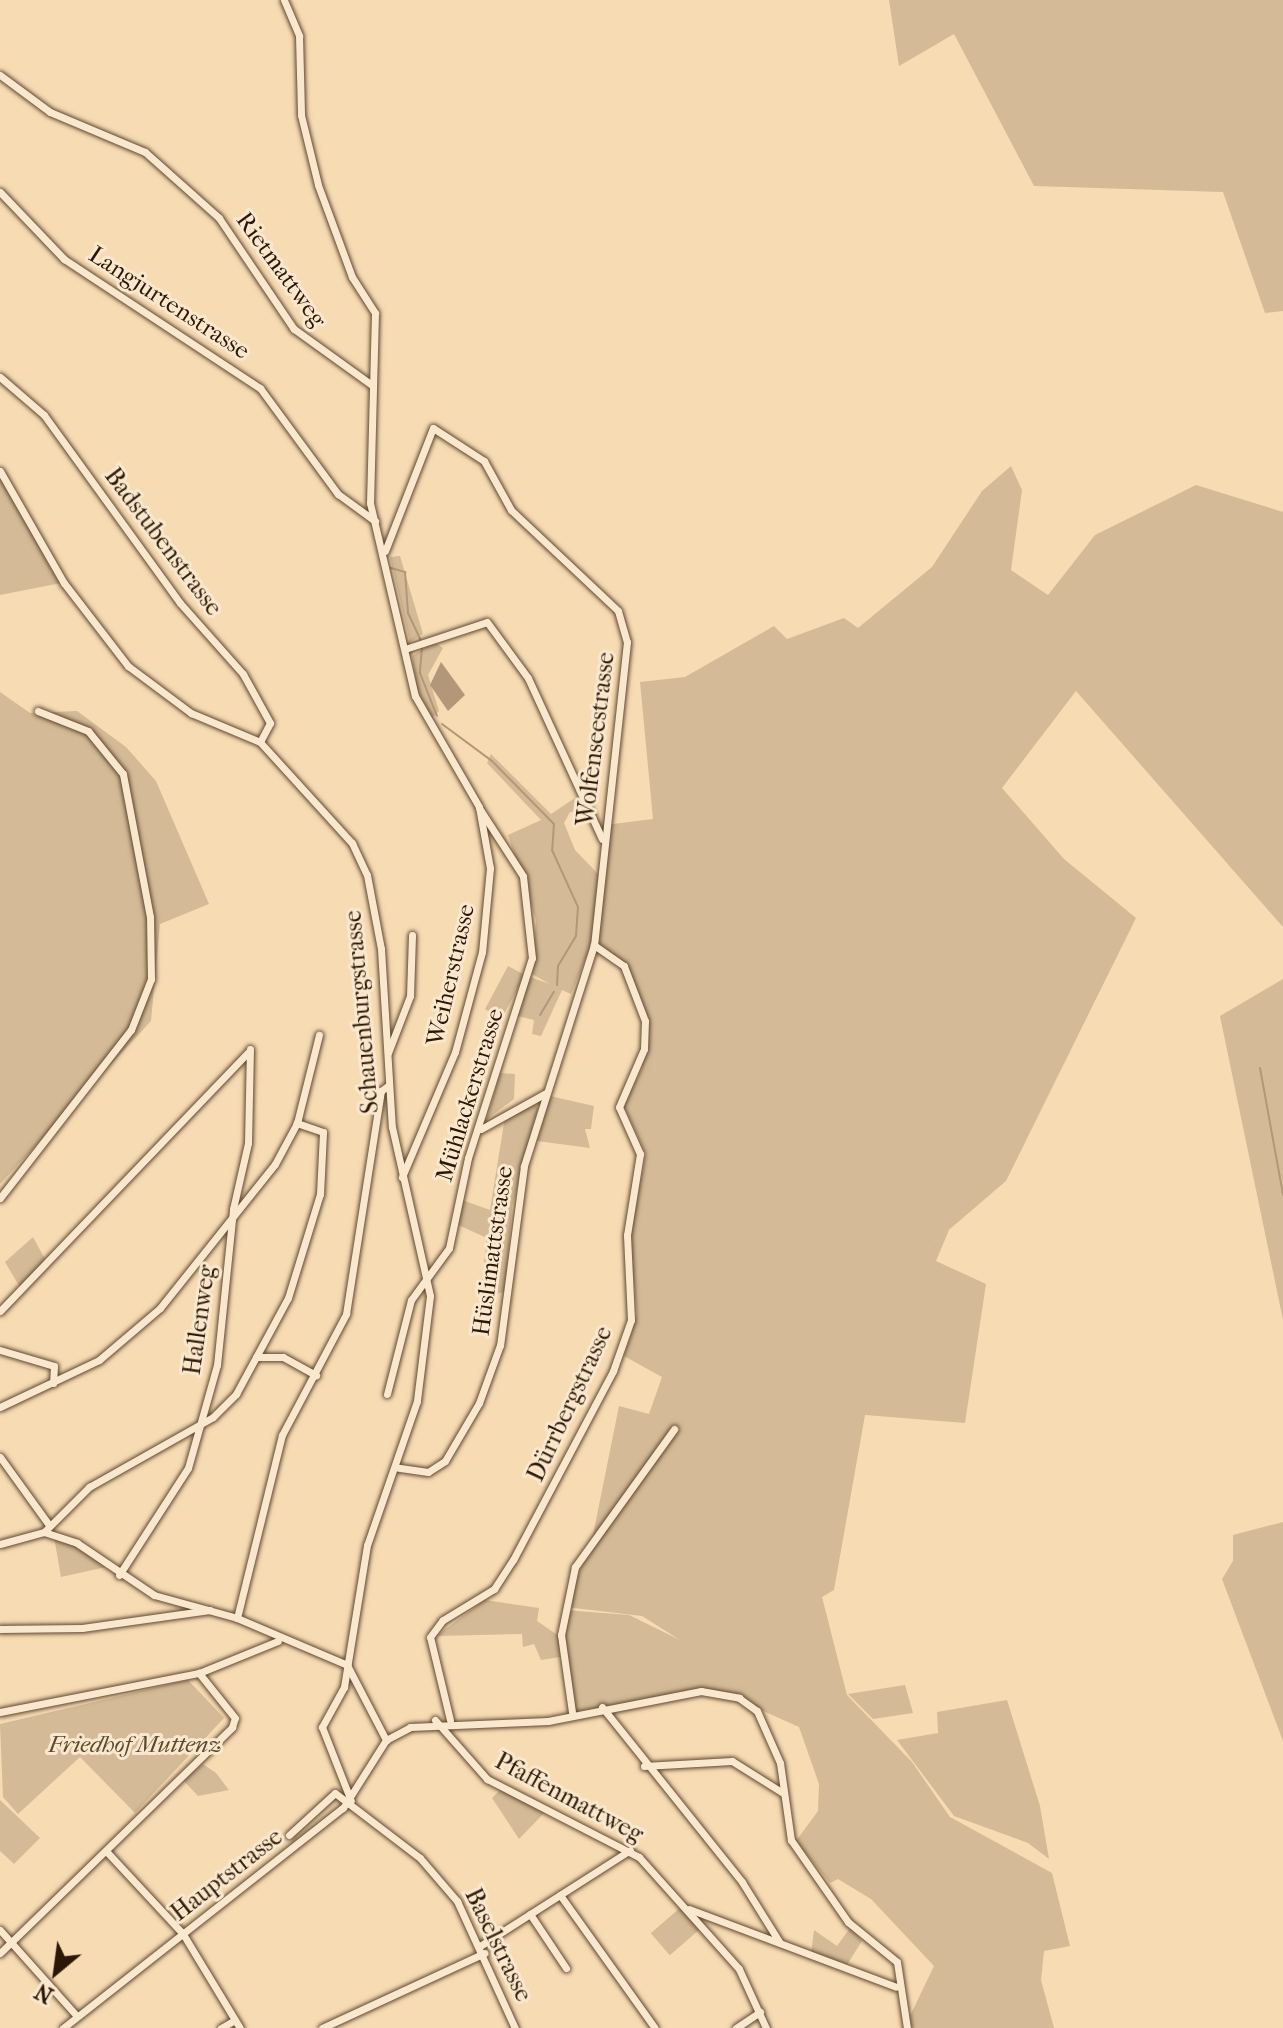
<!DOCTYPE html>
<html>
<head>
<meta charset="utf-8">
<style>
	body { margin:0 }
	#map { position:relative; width:1283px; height:2028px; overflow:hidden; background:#f7dbb3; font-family:"IM FELL French Canon",serif }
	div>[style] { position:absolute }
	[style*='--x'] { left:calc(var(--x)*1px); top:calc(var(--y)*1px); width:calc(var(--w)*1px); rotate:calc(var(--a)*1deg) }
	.green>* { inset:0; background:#d4ba96; transform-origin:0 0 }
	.water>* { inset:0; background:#b29878 }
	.stream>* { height:2px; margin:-1px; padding:0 1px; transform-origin:1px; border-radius:1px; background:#b29878 }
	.roads { filter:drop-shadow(0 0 2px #5f4831) drop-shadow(0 0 2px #5f4831) }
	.minor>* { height:7px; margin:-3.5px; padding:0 3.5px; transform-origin:3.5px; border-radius:3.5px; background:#fae8ce }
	span { translate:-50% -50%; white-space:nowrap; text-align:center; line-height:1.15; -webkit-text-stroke:6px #fae8ce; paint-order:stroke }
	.street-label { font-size:24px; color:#2c1706 }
	.park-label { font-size:24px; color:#5e4831; font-style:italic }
	.north { position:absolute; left:16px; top:1932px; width:80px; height:80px; -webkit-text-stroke:6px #fae8ce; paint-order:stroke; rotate:209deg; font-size:22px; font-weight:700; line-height:32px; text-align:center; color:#2c1706 }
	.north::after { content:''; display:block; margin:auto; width:28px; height:36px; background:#2c1706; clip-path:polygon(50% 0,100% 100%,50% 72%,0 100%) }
</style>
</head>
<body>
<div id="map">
	<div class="green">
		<div style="clip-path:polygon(889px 0,1283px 0,1283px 311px,1265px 313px,1223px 192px,1034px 186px,954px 34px,899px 66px)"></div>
		<div style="clip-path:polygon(1011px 466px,1022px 490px,1011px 570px,1048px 595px,1095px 535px,1196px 485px,1283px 512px,1283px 927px,1076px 691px,1002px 788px,1064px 859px,1136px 918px,1006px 1181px,887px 1283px,949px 1230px,936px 1261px,986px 1284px,965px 1423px,865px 1415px,834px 1590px,822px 1597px,847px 1695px,912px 1762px,950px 1817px,1052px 1873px,1070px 1946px,1044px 1951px,1041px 1980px,1054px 2028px,912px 2028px,909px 2018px,934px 1966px,871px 1899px,838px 1879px,830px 1883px,796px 1841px,818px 1811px,819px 1784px,799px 1727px,725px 1694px,688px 1692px,572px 1712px,562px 1660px,565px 1610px,629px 1615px,680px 1640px,642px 1616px,566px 1607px,592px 1540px,619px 1406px,649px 1414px,662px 1377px,624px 1356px,637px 1315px,630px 1234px,646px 1154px,624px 1106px,642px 1068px,645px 1021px,624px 966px,594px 945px,605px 825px,653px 819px,640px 682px,685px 677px,774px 626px,787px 639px,844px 618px,858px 628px,932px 567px,982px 491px)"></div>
		<div style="clip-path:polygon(0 478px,61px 583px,0 595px)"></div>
		<div style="clip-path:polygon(400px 556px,423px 634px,410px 642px,390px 557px)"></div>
		<div style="clip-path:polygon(434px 642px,443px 648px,428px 675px,439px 711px,432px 718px,417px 689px,412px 656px)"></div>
		<div style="clip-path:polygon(0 692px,30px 713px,77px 711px,126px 747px,156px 781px,209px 904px,160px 924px,151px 1021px,0 1184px)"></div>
		<div style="clip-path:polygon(491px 754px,551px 814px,578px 796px,584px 811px,570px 812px,564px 823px,575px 850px,599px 875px,594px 938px,571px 994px,562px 990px,541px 1036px,532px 1034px,534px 1020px,518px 1016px,530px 977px,550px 984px,532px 974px,536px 920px,508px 835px,541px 820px,487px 763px)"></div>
		<div style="left:508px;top:966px;width:19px;height:49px;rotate:28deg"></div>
		<div style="clip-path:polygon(1283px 979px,1283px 1320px,1220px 1016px)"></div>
		<div style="clip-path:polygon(500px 1073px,515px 1074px,514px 1099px,487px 1119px)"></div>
		<div style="clip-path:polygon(550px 1096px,594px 1106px,591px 1129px,585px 1129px,590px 1148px,537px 1141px)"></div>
		<div style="clip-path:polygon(533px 1102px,538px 1109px,512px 1207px,505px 1292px,480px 1297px,487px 1238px,458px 1225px,462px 1200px,490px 1210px,505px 1117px)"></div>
		<div style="clip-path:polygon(33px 1237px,45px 1259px,21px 1289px,5px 1262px)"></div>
		<div style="clip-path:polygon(1283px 1522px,1283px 1741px,1222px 1579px,1233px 1561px,1233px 1535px)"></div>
		<div style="clip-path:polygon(54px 1537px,69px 1541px,106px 1567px,61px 1577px)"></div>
		<div style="clip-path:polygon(485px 1600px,539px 1608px,537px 1621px,559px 1636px,560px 1657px,541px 1660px,534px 1644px,523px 1647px,522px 1634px,436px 1636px)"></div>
		<div style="clip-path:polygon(188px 1680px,224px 1718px,135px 1813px,80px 1757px,18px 1814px,3px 1797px,0 1724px)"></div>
		<div style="clip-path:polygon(905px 1685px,913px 1713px,873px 1719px,848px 1694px)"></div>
		<div style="clip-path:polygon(1007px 1700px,1040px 1806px,1049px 1859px,1028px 1843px,954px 1816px,897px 1740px,938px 1733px,937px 1712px)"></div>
		<div style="clip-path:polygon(203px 1764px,216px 1773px,229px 1790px,198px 1796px,183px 1780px)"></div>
		<div style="clip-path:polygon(503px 1787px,548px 1809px,519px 1839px,492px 1798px)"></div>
		<div style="clip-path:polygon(0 1800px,40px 1838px,14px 1864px,0 1851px)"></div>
		<div style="left:681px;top:1907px;width:29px;height:40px;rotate:49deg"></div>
		<div style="clip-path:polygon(850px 1928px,862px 1941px,845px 1968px,811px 1954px,814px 1930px,837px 1946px)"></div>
	</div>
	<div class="water">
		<div style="clip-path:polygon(441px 662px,465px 695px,448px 711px,430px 685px)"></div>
	</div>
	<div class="stream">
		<div style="--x:391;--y:568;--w:15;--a:16"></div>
		<div style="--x:405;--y:572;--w:41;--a:85.8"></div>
		<div style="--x:408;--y:613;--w:29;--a:65"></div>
		<div style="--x:422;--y:648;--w:25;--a:95"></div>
		<div style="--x:420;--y:673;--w:46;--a:68.4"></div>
		<div style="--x:442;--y:724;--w:62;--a:36.5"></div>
		<div style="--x:492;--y:761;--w:88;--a:45.5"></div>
		<div style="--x:554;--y:824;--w:26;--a:94"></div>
		<div style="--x:552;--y:850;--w:63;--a:65.5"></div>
		<div style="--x:578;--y:907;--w:29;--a:94"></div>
		<div style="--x:576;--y:936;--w:35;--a:121"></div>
		<div style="--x:558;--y:966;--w:19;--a:93"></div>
		<div style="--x:540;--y:1015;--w:27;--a:-59"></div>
		<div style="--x:1260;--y:1068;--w:129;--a:79.7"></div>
	</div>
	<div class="roads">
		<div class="minor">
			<div style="--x:284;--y:0;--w:39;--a:67"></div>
			<div style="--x:299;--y:36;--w:79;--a:88.5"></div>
			<div style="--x:301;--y:115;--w:72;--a:76.3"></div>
			<div style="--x:318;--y:185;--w:98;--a:69.7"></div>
			<div style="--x:352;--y:277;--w:43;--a:57.4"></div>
			<div style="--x:375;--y:313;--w:190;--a:91.5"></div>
			<div style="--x:370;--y:503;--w:198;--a:76.9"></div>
			<div style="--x:415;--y:696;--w:128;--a:60"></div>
			<div style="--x:479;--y:807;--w:62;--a:79.8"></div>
			<div style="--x:490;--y:868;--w:84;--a:95.4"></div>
			<div style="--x:482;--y:952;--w:104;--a:105.1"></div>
			<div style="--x:455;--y:1052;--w:136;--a:113"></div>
			<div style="--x:0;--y:75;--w:62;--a:36.5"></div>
			<div style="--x:50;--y:112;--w:103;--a:22.8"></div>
			<div style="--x:145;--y:152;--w:99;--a:41.7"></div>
			<div style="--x:219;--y:218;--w:134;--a:56"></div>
			<div style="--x:294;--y:329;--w:96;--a:35.7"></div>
			<div style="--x:0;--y:192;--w:93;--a:46.3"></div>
			<div style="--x:64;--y:259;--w:235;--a:33.4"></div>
			<div style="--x:260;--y:388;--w:132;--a:53.7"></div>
			<div style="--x:338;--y:494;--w:46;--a:36.1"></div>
			<div style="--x:0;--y:377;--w:58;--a:40.8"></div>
			<div style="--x:44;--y:415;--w:232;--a:54.1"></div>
			<div style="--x:180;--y:603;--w:95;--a:48.4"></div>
			<div style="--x:243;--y:674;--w:56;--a:61.1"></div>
			<div style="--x:270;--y:723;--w:21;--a:118"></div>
			<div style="--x:0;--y:471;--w:129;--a:60.3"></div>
			<div style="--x:64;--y:583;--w:105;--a:52.4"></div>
			<div style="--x:128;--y:666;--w:79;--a:36.7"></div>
			<div style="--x:191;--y:713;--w:75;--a:22.8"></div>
			<div style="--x:260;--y:742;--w:137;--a:47.7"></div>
			<div style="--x:352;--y:843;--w:35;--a:65"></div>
			<div style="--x:367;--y:875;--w:75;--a:79.3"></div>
			<div style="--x:381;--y:949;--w:178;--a:86.5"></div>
			<div style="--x:392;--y:1127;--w:173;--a:77.3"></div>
			<div style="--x:430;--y:1296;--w:106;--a:97.1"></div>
			<div style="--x:417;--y:1401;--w:152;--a:109.1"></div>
			<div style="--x:367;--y:1545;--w:144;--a:99.2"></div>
			<div style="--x:344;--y:1687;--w:46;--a:118.8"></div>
			<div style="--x:322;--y:1727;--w:79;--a:68.6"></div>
			<div style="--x:385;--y:551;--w:132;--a:-68.7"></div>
			<div style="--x:433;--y:428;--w:61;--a:32.9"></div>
			<div style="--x:484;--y:461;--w:56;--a:61.1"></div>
			<div style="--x:511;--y:510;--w:147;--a:43.3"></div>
			<div style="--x:618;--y:611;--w:32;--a:74"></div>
			<div style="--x:627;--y:642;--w:305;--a:96.2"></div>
			<div style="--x:594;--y:945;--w:232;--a:107.6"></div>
			<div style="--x:524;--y:1166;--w:181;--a:97.6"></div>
			<div style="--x:500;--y:1345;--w:62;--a:109.9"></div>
			<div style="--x:479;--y:1403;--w:67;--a:120.4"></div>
			<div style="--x:445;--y:1461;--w:20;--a:147"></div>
			<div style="--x:428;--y:1472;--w:30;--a:-172"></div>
			<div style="--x:405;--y:649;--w:86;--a:-18.2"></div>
			<div style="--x:487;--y:622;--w:69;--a:53.8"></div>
			<div style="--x:528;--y:678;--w:177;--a:65.3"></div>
			<div style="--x:388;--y:1053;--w:61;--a:-68.9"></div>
			<div style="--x:410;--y:996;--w:61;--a:-88.1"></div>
			<div style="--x:481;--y:1129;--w:74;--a:-29"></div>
			<div style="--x:0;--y:1198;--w:213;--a:-52.1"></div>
			<div style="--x:131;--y:1030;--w:55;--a:-68.6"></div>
			<div style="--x:151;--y:979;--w:62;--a:-90.9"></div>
			<div style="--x:150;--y:917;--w:146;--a:-100.7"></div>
			<div style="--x:123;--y:774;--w:55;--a:-129.1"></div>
			<div style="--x:88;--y:731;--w:54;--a:-158.2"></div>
			<div style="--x:0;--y:1311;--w:360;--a:-46.2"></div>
			<div style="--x:0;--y:1350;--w:56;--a:16.5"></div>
			<div style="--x:54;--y:1366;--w:17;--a:93"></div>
			<div style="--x:256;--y:1357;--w:27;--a:0"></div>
			<div style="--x:283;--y:1357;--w:38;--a:29"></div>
			<div style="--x:387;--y:1394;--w:97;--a:-75.7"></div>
			<div style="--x:411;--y:1300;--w:64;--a:-53.8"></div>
			<div style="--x:449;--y:1248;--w:92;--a:-78.1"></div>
			<div style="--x:468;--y:1158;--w:210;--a:-72.3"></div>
			<div style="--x:532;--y:958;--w:82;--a:-96.3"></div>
			<div style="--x:523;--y:876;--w:81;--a:-122.9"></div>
			<div style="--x:0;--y:1407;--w:110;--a:-25.4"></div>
			<div style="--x:99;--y:1360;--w:80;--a:-40.4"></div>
			<div style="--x:160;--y:1308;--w:184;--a:-51.4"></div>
			<div style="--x:275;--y:1164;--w:47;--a:-61.8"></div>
			<div style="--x:297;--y:1123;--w:91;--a:-76"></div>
			<div style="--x:0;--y:1457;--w:84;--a:54.2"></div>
			<div style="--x:44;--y:1532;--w:35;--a:18"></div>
			<div style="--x:77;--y:1543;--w:93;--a:34"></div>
			<div style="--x:154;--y:1595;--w:86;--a:15.5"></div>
			<div style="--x:237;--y:1618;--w:120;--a:23.1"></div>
			<div style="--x:0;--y:1544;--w:46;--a:-15.3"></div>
			<div style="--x:44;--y:1532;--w:64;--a:-45"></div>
			<div style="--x:89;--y:1487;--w:142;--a:-29.4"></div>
			<div style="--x:213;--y:1417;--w:33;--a:-45"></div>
			<div style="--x:236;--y:1394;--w:109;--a:-61.6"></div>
			<div style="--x:288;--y:1298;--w:109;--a:-72.9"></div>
			<div style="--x:320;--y:1194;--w:62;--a:-87.2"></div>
			<div style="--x:323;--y:1132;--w:28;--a:-161"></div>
			<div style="--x:119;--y:1575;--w:127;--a:-57.2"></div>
			<div style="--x:188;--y:1468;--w:107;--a:-74.3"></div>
			<div style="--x:217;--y:1365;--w:157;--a:-84.1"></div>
			<div style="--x:233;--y:1209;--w:68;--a:-77.2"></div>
			<div style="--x:248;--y:1143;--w:94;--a:-88.8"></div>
			<div style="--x:237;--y:1618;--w:188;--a:-76.2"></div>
			<div style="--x:282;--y:1435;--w:137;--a:-62.1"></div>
			<div style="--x:346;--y:1314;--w:226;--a:-81.1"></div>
			<div style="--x:381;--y:1091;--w:10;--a:-37"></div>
			<div style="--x:0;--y:1629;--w:82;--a:-0.7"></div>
			<div style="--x:82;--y:1628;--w:129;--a:-8"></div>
			<div style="--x:347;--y:1665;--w:85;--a:62.5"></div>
			<div style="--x:602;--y:1707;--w:224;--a:51.3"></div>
			<div style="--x:742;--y:1882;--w:72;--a:58.1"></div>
			<div style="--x:0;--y:1712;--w:203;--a:-11.1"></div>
			<div style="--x:199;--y:1673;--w:85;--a:-22.1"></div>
			<div style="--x:572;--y:1712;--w:78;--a:-98.1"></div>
			<div style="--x:561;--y:1635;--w:69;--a:-78.4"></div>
			<div style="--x:575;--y:1567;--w:170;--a:-54.3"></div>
			<div style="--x:435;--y:1720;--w:79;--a:48.6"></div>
			<div style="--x:487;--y:1779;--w:171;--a:27.2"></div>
			<div style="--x:639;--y:1857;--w:150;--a:48.2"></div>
			<div style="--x:739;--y:1969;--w:65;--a:65.4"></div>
			<div style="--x:450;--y:1720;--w:85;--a:-103.5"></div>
			<div style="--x:430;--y:1637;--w:21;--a:-53"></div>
			<div style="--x:443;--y:1620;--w:60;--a:-31.3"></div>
			<div style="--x:494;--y:1589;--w:35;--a:-57"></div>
			<div style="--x:513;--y:1560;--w:214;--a:-62.1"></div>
			<div style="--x:613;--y:1371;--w:54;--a:-70.6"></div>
			<div style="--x:631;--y:1320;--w:85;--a:-92.7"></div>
			<div style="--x:627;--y:1235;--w:82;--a:-80.9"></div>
			<div style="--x:640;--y:1154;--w:51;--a:-114.1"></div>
			<div style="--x:619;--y:1107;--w:63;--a:-66.7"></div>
			<div style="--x:644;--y:1049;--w:28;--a:-88"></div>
			<div style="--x:645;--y:1021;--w:59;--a:-110.9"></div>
			<div style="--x:624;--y:966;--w:37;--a:-145"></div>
			<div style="--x:644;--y:1766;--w:88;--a:-3.3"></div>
			<div style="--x:732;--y:1761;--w:60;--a:32.1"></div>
			<div style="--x:289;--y:1835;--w:62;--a:-42.4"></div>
			<div style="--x:335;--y:1793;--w:107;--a:37.4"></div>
			<div style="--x:420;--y:1858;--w:57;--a:49.3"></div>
			<div style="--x:457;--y:1901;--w:140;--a:65.5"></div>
			<div style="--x:106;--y:1851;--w:113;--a:47.1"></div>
			<div style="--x:183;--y:1934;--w:110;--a:58.8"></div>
			<div style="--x:560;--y:1895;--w:163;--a:54.5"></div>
			<div style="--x:689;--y:1909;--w:221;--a:20.6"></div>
			<div style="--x:530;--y:1914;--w:65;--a:56.3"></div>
			<div style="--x:0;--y:1930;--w:115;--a:48.2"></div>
			<div style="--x:480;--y:1946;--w:178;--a:-32.6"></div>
			<div style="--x:0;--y:1953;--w:324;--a:-44.2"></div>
			<div style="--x:232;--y:1727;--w:9;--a:-72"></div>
			<div style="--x:235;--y:1718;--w:58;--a:-128.7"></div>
			<div style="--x:63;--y:2028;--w:356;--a:-38.2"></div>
			<div style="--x:343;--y:1808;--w:80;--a:-57.7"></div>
			<div style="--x:386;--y:1740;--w:27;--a:-28"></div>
			<div style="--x:410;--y:1727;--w:138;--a:-2.5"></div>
			<div style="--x:548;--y:1721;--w:156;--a:-11.1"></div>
			<div style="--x:701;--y:1691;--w:39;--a:10"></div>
			<div style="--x:739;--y:1698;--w:22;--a:36"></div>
			<div style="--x:757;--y:1711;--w:57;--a:66.1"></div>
			<div style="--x:780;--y:1763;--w:78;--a:81.9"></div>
			<div style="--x:791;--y:1840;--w:100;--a:55.2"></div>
			<div style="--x:848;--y:1922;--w:63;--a:39.2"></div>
			<div style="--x:897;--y:1962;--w:67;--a:81.4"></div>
			<div style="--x:221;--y:2028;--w:16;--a:-30"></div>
			<div style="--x:322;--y:2028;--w:179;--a:-24.8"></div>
			<div style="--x:736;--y:2028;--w:29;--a:-34"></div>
		</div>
	</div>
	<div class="street-label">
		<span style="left:281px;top:270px;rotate:54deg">Rietmattweg</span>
		<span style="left:169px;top:303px;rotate:33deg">Langjurtenstrasse</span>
		<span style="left:163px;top:542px;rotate:53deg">Badstubenstrasse</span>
		<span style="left:596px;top:739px;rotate:-83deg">Wolfenseestrasse</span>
		<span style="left:451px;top:975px;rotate:-77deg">Weiherstrasse</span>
		<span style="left:362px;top:1012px;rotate:-95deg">Schauenburgstrasse</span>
		<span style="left:470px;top:1095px;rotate:-73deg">Mühlackerstrasse</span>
		<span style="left:493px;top:1251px;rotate:-82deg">Hüslimattstrasse</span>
		<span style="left:200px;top:1320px;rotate:-82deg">Hallenweg</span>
		<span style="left:570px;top:1404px;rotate:-65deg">Dürrbergstrasse</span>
		<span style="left:569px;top:1798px;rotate:28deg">Pfaffenmattweg</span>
		<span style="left:227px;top:1875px;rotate:-38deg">Hauptstrasse</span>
		<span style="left:498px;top:1945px;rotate:64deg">Baselstrasse</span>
	</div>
	<div class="park-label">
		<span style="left:135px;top:1745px">Friedhof Muttenz</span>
	</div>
	<div class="north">N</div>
</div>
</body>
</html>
